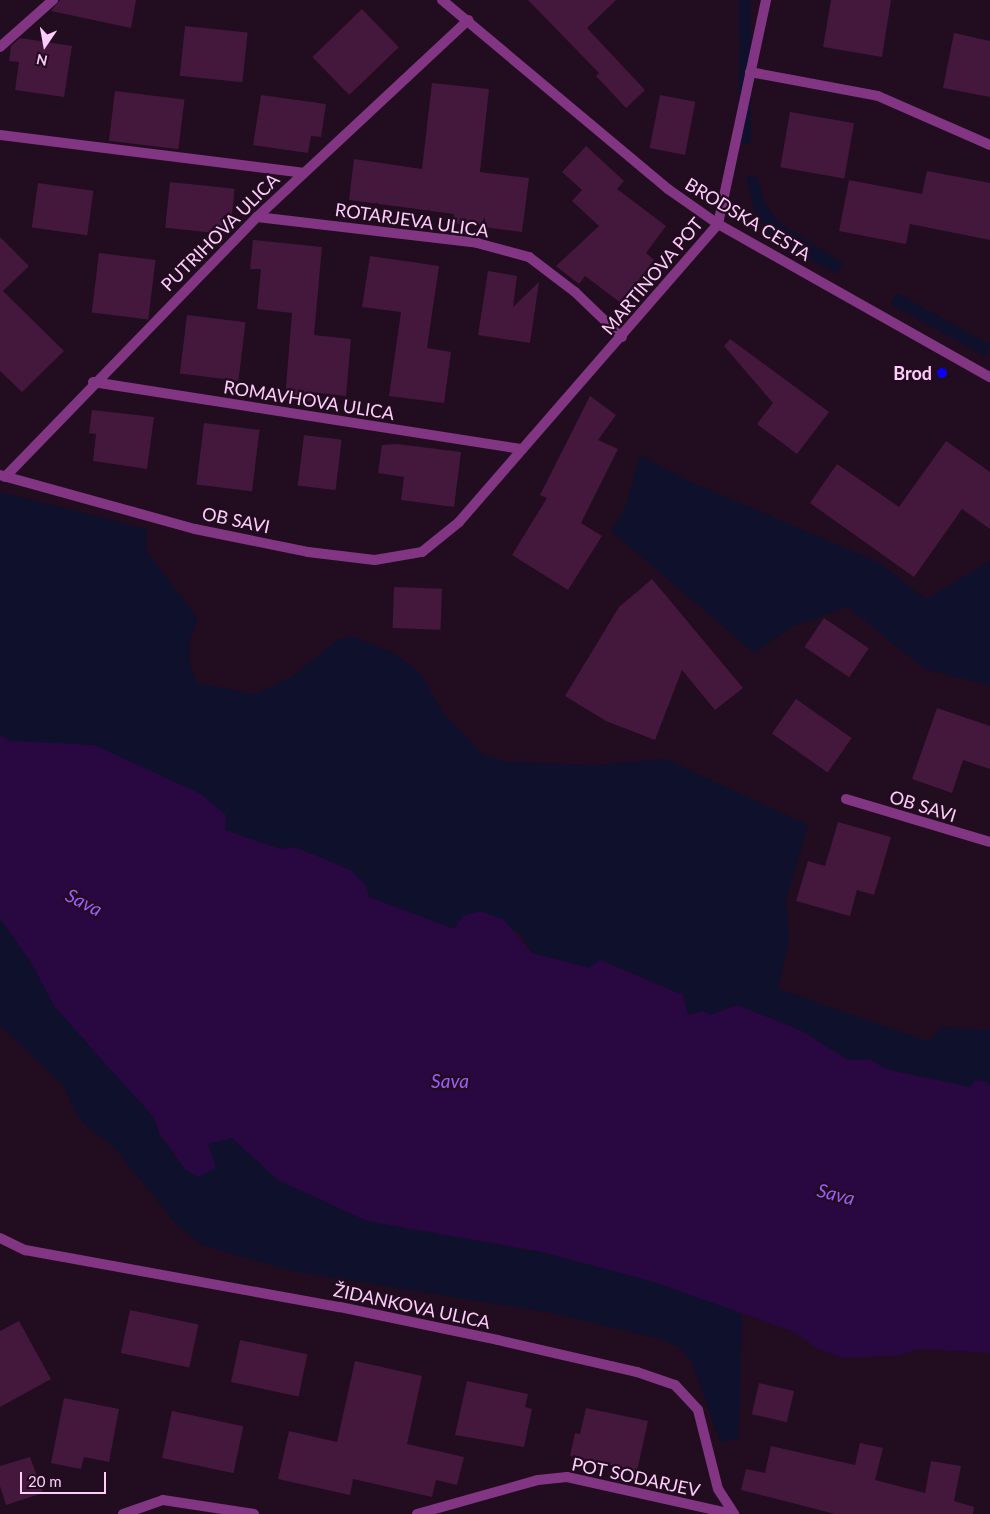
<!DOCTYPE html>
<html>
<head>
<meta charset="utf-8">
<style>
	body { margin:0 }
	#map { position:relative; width:990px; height:1514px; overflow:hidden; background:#220c1f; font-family:Lato,sans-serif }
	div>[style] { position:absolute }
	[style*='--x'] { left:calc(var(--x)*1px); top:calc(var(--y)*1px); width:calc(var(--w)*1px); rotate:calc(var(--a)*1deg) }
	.green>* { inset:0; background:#0f112c; transform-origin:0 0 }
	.water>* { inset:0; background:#290740 }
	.building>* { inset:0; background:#44173d; transform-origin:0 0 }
	.street>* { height:10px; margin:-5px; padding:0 5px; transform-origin:5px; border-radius:5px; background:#823583 }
	.dots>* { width:14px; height:14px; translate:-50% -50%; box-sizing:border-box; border:2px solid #220c1f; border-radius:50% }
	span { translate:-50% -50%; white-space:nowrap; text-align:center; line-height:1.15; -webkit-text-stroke:4.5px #220c1f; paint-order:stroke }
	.street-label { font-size:18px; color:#ffcdfc }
	.poi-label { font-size:18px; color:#ffcdfc; font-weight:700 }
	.right { translate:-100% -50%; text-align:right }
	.water-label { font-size:19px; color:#9f5bff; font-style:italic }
	.north { position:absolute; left:20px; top:20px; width:50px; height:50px; -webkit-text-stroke:4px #220c1f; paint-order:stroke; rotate:192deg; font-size:14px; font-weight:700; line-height:20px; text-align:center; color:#ffcdfc }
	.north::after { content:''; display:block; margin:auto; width:18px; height:22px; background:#ffcdfc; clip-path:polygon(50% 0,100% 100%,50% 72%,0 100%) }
	.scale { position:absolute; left:20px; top:1472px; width:86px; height:22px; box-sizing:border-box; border:2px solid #ffcdfc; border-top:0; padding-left:6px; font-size:15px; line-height:18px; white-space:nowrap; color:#ffcdfc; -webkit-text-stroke:4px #220c1f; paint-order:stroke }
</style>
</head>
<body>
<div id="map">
	<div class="green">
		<div style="left:739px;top:0;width:12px;height:144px"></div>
		<div style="clip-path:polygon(746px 175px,758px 178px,763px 199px,777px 221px,843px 263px,837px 274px,785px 246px,769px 233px,753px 207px)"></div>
		<div style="left:897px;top:293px;width:107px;height:13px;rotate:29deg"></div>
		<div style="clip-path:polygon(640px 455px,691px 482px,878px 562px,926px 599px,990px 561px,990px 685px,924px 669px,848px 607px,792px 627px,754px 653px,611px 531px,626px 505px)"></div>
		<div style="clip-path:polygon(0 492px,147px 529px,146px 550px,198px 619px,190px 639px,189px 662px,197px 683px,254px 694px,290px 678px,337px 640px,351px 636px,396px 654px,421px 674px,442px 711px,483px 755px,508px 762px,595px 765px,666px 759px,808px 825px,786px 901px,789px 938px,779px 989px,930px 1042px,940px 1027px,990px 1030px,990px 1085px,976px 1080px,971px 1087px,885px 1069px,870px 1059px,848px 1060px,800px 1030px,737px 1005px,710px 1015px,703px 1011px,687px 1015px,683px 995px,601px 960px,589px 968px,532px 953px,518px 932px,455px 929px,369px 897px,350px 870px,295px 847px,281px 849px,225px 830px,201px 794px,94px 746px,10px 741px,0 735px)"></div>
		<div style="clip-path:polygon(0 918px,32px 964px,54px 1006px,155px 1119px,159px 1133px,185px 1169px,208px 1144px,232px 1138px,278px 1180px,367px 1221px,542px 1252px,651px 1281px,742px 1313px,739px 1439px,720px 1442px,692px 1362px,679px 1347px,657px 1338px,546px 1312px,292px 1271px,201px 1245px,176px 1224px,113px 1146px,85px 1125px,73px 1108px,64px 1086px,0 1026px)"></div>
	</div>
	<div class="water">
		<div style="clip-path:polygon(0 735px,10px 741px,94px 745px,201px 794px,226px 815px,225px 830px,280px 849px,295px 847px,350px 870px,366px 886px,369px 897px,454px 929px,463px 916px,480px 911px,503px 919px,532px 953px,589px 968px,600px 960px,683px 995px,688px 1015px,703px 1011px,710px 1015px,737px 1005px,800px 1030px,848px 1060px,870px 1059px,885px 1069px,970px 1087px,976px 1080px,985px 1081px,990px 1085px,990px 1353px,920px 1349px,897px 1356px,844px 1358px,818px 1349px,792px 1331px,651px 1281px,542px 1252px,367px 1221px,278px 1180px,232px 1138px,208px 1144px,216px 1168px,198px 1177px,185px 1169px,159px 1133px,155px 1119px,54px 1006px,32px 964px,0 918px)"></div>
	</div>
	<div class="building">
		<div style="clip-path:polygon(60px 0,136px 0,131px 28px,51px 11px)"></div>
		<div style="clip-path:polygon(528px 0,616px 0,587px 28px,645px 90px,626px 108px,596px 76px,599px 73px)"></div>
		<div style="clip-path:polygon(831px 0,891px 0,882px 57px,823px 47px)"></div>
		<div style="left:362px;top:9px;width:53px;height:69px;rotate:46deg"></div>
		<div style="left:185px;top:26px;width:63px;height:50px;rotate:6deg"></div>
		<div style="clip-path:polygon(954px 33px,990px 41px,990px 97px,943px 88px)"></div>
		<div style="clip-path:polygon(20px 38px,72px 46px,64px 97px,15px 90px,19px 62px,9px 61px,11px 46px)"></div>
		<div style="clip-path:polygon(432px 83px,489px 89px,480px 172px,529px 178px,522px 232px,453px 223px,454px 214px,349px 200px,354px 159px,422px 169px)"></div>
		<div style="left:115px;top:91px;width:70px;height:50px;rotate:7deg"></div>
		<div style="clip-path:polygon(261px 95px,326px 104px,321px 137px,311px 136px,308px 153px,253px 145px)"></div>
		<div style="left:660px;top:95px;width:36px;height:54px;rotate:11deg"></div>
		<div style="left:790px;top:112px;width:65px;height:56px;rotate:10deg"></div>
		<div style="clip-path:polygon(586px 146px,624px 181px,617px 189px,666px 226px,646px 253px,654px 260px,621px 303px,585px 276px,579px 284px,556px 266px,599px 226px,572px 201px,582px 190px,562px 172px)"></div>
		<div style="clip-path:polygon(927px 171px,990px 183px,990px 240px,910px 224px,906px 244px,839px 231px,849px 180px,922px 194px)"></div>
		<div style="left:170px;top:182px;width:65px;height:46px;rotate:6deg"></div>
		<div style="left:38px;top:183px;width:56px;height:45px;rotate:8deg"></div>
		<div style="clip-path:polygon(0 237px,29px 266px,3px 291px,64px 351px,22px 392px,0 371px)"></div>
		<div style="clip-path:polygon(253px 240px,322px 247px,314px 335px,351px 339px,346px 396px,319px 393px,318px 402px,285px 399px,292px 313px,257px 309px,261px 269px,250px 269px)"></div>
		<div style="left:99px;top:253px;width:57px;height:60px;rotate:7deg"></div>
		<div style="clip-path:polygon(370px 256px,439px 266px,427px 348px,451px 352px,444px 403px,389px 396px,401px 312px,362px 307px)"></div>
		<div style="clip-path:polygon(488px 271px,517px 276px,513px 307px,539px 282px,530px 343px,478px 335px)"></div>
		<div style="left:187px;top:315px;width:59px;height:59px;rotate:7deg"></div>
		<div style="clip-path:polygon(730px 339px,829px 412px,797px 454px,757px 424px,773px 403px,724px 346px)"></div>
		<div style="clip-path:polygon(590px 396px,616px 415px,598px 440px,618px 449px,581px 523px,602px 536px,568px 590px,512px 555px,547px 498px,540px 495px)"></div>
		<div style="clip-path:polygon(92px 410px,154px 417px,147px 469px,93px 461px,96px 434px,89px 433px)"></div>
		<div style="left:204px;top:423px;width:56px;height:62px;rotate:7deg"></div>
		<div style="left:304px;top:435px;width:38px;height:51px;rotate:7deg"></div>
		<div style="clip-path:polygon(946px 441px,990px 472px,990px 529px,962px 509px,914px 577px,810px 503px,837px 464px,899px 507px)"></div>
		<div style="clip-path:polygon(397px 444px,461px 452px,454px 507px,401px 500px,404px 477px,378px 473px,382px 445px)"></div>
		<div style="clip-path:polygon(652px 579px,743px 688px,715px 710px,682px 670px,655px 740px,606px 721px,565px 696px,619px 607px)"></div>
		<div style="left:394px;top:587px;width:48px;height:41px;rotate:2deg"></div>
		<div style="left:824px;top:618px;width:54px;height:35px;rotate:34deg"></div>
		<div style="left:796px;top:699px;width:68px;height:42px;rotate:35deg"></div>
		<div style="clip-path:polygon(937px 708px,990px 726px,990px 769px,963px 760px,952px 793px,912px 779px)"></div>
		<div style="clip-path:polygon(838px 822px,891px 837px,874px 895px,857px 890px,850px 916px,796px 901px,808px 861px,825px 866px)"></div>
		<div style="left:130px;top:1310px;width:70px;height:44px;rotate:12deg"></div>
		<div style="clip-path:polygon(19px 1321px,51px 1379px,0 1407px,0 1331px)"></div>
		<div style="left:240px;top:1340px;width:69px;height:43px;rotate:12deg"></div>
		<div style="clip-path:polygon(355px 1361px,422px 1376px,407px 1444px,464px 1457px,457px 1485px,436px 1480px,432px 1497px,353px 1479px,350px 1495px,278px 1479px,289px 1431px,337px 1442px)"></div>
		<div style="clip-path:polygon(467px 1381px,528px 1394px,525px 1407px,532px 1409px,524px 1447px,455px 1435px)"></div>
		<div style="left:759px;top:1383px;width:36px;height:32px;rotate:13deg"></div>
		<div style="clip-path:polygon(64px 1398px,119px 1409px,109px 1462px,84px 1457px,81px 1469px,51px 1463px)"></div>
		<div style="clip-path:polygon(586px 1408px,648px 1421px,637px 1471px,570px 1456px,575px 1433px,580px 1434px)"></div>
		<div style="left:172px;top:1411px;width:73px;height:48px;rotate:12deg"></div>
		<div style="clip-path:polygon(860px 1443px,883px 1448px,875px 1480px,925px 1493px,931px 1461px,961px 1466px,954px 1501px,974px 1507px,973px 1514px,835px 1514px,741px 1490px,746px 1469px,765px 1473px,771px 1446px,855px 1465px)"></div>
		<div style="clip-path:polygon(30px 1457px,43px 1493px,6px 1505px,0 1486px,0 1466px)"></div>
	</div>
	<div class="street">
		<div style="--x:442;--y:0;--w:295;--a:39.9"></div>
		<div style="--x:668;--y:189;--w:61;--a:35"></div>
		<div style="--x:718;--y:224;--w:312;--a:29.4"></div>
		<div style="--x:0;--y:47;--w:71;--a:-41.6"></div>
		<div style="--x:750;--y:72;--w:130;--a:10.6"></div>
		<div style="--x:878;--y:96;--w:122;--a:23.6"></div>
		<div style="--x:0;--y:135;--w:305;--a:7.1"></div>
		<div style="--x:257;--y:217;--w:222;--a:6.7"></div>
		<div style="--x:477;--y:243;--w:54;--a:15.1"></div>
		<div style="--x:529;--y:257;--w:58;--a:37.3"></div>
		<div style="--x:575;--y:292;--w:65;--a:43.8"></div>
		<div style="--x:93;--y:382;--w:433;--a:8.9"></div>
		<div style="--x:0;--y:475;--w:202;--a:15.5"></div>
		<div style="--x:195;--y:529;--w:115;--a:11.5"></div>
		<div style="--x:308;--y:552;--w:67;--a:6.8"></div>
		<div style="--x:375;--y:560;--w:48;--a:-9.7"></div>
		<div style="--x:422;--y:552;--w:48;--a:-39"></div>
		<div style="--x:459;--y:522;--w:395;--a:-49"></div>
		<div style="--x:718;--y:224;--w:229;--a:-77.9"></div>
		<div style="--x:5;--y:477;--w:362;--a:-45.9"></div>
		<div style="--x:257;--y:217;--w:289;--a:-43"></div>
		<div style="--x:846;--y:799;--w:150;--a:16.6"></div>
		<div style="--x:0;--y:1238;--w:28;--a:26"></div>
		<div style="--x:25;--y:1250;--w:320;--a:10.3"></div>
		<div style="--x:340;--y:1307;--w:161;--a:11.8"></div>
		<div style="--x:498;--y:1340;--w:143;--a:13"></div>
		<div style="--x:637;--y:1372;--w:40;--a:18.9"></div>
		<div style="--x:675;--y:1385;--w:34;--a:47"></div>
		<div style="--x:698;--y:1410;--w:81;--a:75.8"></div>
		<div style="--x:718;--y:1489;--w:30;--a:57"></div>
		<div style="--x:123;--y:1514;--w:42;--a:-19.3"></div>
		<div style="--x:163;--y:1500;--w:92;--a:8.7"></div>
		<div style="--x:417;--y:1514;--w:126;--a:-15.7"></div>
		<div style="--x:538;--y:1480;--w:29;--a:-6"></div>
		<div style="--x:567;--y:1477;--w:170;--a:12.6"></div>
	</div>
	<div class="dots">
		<div style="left:942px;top:373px;background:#0d00f8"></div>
	</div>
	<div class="street-label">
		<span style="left:748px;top:219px;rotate:31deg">BRODSKA CESTA</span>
		<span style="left:412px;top:220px;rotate:8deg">ROTARJEVA ULICA</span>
		<span style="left:220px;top:232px;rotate:-45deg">PUTRIHOVA ULICA</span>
		<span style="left:652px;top:276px;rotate:-50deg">MARTINOVA POT</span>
		<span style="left:309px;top:400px;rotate:9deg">ROMAVHOVA ULICA</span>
		<span style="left:236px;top:520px;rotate:12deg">OB SAVI</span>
		<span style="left:923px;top:806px;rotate:17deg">OB SAVI</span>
		<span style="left:412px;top:1306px;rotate:12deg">ŽIDANKOVA ULICA</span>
		<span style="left:636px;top:1477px;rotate:12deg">POT SODARJEV</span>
	</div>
	<div class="poi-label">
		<span class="right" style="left:932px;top:373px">Brod</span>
	</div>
	<div class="water-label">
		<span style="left:84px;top:902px;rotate:27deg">Sava</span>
		<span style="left:450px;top:1081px">Sava</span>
		<span style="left:836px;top:1194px;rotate:14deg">Sava</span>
	</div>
	<div class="north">N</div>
	<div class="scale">20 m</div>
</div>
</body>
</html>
